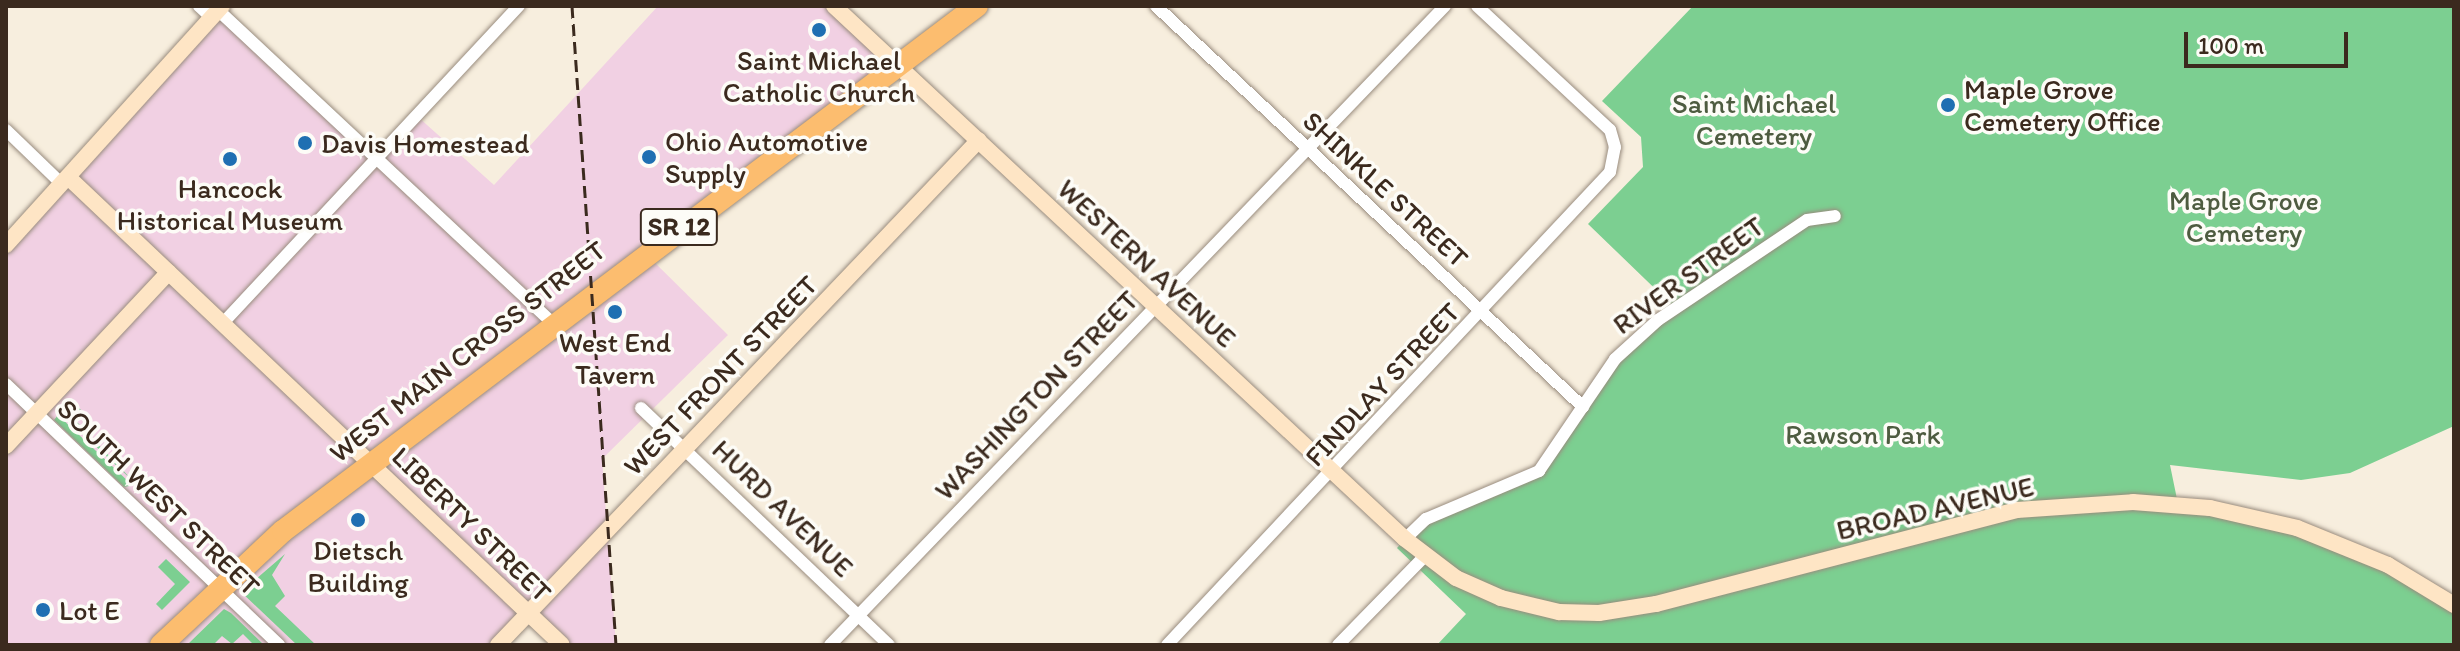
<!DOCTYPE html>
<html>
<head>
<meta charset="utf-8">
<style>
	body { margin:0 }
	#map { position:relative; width:2460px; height:651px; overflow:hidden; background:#f7eede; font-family:Itim,sans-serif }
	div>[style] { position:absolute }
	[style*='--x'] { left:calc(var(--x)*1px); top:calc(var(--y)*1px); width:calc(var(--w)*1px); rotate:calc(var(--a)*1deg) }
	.built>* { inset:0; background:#f1d0e3 }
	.green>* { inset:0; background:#7ccf91 }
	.roads { filter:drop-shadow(0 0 2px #998c7e) drop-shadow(0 0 2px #998c7e) }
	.street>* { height:12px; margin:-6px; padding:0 6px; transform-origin:6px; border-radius:6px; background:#fff }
	.secondary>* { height:16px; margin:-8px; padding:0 8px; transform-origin:8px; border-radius:8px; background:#fee5c5 }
	.highway>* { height:22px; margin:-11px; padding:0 11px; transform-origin:11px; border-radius:11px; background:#fcbd6f }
	.rail>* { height:3px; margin-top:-1.5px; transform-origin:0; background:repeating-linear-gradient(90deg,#3b2a1e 0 12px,transparent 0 18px) }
	.dots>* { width:22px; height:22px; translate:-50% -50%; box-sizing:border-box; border:4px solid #fdfcf7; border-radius:50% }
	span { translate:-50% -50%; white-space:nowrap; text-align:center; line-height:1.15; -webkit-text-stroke:7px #fdfcf7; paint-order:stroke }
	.shield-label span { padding:2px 6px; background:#fdfcf7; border:2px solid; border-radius:6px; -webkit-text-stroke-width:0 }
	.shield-label { font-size:26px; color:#3b2a1e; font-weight:700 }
	.poi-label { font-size:28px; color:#3b2a1e }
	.left { translate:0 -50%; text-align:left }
	.park-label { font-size:28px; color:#4e5c40 }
	.street-label { font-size:28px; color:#3b2a1e }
	.frame { position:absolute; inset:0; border:8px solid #3b2a1e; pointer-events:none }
	.scale { position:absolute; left:2184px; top:32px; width:164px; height:36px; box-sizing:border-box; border:4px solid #3b2a1e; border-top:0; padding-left:10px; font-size:24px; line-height:28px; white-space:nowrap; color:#3b2a1e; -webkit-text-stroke:6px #fdfcf7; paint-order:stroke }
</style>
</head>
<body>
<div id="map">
	<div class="built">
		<div style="clip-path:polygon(658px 6px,834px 6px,896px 64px,645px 253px,728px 335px,602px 459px,616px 645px,561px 645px,528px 615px,499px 645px,6px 645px,6px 243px,218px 10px,376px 159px,417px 116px,494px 185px)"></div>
	</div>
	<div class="green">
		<div style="clip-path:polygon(1693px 6px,2454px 6px,2454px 426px,2350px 473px,2301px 480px,2170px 465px,2178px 504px,2297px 528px,2388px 565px,2454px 610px,2454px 645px,1437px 645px,1466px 614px,1397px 548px,1419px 524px,1532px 475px,1600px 379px,1674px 307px,1588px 224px,1643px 167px,1641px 137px,1602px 101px)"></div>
		<div style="clip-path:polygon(72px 401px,81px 410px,75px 420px,134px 482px,60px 413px)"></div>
		<div style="clip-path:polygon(58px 415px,131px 484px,129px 486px,124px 487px,54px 420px)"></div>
		<div style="clip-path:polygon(285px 554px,272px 575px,285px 596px,275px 606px,316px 645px,297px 645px,241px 592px)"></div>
		<div style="clip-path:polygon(166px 559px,190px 582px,162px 610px,156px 604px,175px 584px,158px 567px)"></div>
		<div style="clip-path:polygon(224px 609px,231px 613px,264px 645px,254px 645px,243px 634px,232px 644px,222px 636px,213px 645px,187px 645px)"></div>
	</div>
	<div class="roads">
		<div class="street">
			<div style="--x:199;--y:6;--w:16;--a:43"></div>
			<div style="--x:1156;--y:6;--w:586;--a:43.2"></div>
			<div style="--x:218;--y:10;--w:458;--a:43.1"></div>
			<div style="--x:6;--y:130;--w:78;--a:44"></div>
			<div style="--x:223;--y:323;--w:434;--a:-47"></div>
			<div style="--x:6;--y:384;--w:378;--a:43.7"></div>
			<div style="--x:641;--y:408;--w:343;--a:43.7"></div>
			<div style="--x:1405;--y:539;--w:29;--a:-44"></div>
			<div style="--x:1426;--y:519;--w:123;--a:-23"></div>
			<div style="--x:1539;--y:471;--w:135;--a:-55.8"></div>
			<div style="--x:1615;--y:359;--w:58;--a:-42.2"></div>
			<div style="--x:1658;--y:320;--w:179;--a:-33.9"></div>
			<div style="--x:1807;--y:220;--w:28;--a:-8"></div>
			<div style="--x:830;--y:645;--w:887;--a:-46.1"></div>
			<div style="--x:1167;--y:645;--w:648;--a:-46.88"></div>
			<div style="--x:1610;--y:172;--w:25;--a:-79"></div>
			<div style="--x:1615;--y:147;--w:18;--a:-106"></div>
			<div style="--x:1610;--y:130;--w:182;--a:-137"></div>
			<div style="--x:1338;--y:645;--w:124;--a:-45.7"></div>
		</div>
		<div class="secondary">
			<div style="--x:834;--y:6;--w:781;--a:43.03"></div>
			<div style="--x:1405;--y:539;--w:64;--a:37.4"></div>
			<div style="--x:1456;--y:578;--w:49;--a:24"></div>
			<div style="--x:1501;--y:598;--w:60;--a:13.6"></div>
			<div style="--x:1559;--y:612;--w:40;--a:1.4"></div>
			<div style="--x:1599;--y:613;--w:58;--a:-9"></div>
			<div style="--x:1656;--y:604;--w:373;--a:-14.6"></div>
			<div style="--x:2017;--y:510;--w:116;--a:-3.9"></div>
			<div style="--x:2133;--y:502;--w:77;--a:4.5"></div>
			<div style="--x:2210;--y:508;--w:89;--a:12.9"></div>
			<div style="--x:2297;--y:528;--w:98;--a:22.1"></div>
			<div style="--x:2388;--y:565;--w:77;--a:31.2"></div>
			<div style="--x:68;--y:177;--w:680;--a:43.45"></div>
			<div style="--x:6;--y:245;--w:322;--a:-47.9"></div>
			<div style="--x:6;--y:446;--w:238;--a:-46.9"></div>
			<div style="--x:498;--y:645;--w:697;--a:-46.39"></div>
		</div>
		<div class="highway">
			<div style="--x:161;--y:645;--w:167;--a:-43.1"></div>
			<div style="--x:283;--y:531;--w:870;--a:-37.11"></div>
		</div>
	</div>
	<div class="rail">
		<div style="--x:572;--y:6;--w:641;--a:86.06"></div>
	</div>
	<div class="dots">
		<div style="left:819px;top:30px;background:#1f6fb2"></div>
		<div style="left:1948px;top:105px;background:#1f6fb2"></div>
		<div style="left:305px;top:143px;background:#1f6fb2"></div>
		<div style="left:649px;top:157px;background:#1f6fb2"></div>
		<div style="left:230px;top:159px;background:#1f6fb2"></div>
		<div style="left:615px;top:312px;background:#1f6fb2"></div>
		<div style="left:358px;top:520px;background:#1f6fb2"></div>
		<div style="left:43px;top:610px;background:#1f6fb2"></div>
	</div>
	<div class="shield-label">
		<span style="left:679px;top:227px">SR 12</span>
	</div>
	<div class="poi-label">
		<span style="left:819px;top:76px">Saint Michael<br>Catholic Church</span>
		<span class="left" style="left:1964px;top:105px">Maple Grove<br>Cemetery Office</span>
		<span class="left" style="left:665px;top:157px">Ohio Automotive<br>Supply</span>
		<span class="left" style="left:321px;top:143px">Davis Homestead</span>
		<span style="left:230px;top:204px">Hancock<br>Historical Museum</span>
		<span style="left:615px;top:358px">West End<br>Tavern</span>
		<span style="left:358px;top:566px">Dietsch<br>Building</span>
		<span class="left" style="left:59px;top:610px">Lot E</span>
	</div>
	<div class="park-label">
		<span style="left:1754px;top:119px">Saint Michael<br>Cemetery</span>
		<span style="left:2244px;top:216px">Maple Grove<br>Cemetery</span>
		<span style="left:1863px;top:434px">Rawson Park</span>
	</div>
	<div class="street-label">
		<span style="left:1386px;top:189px;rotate:43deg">SHINKLE STREET</span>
		<span style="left:1147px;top:263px;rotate:43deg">WESTERN AVENUE</span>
		<span style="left:1688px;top:275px;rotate:-36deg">RIVER STREET</span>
		<span style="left:467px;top:351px;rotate:-38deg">WEST MAIN CROSS STREET</span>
		<span style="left:720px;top:375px;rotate:-46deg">WEST FRONT STREET</span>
		<span style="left:1382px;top:384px;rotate:-47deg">FINDLAY STREET</span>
		<span style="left:1036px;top:395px;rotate:-46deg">WASHINGTON STREET</span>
		<span style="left:159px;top:497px;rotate:44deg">SOUTH WEST STREET</span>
		<span style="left:783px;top:508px;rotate:44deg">HURD AVENUE</span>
		<span style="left:1935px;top:508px;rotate:-13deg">BROAD AVENUE</span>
		<span style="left:472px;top:524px;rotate:44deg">LIBERTY STREET</span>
	</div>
	<div class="frame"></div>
	<div class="scale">100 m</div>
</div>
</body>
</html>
